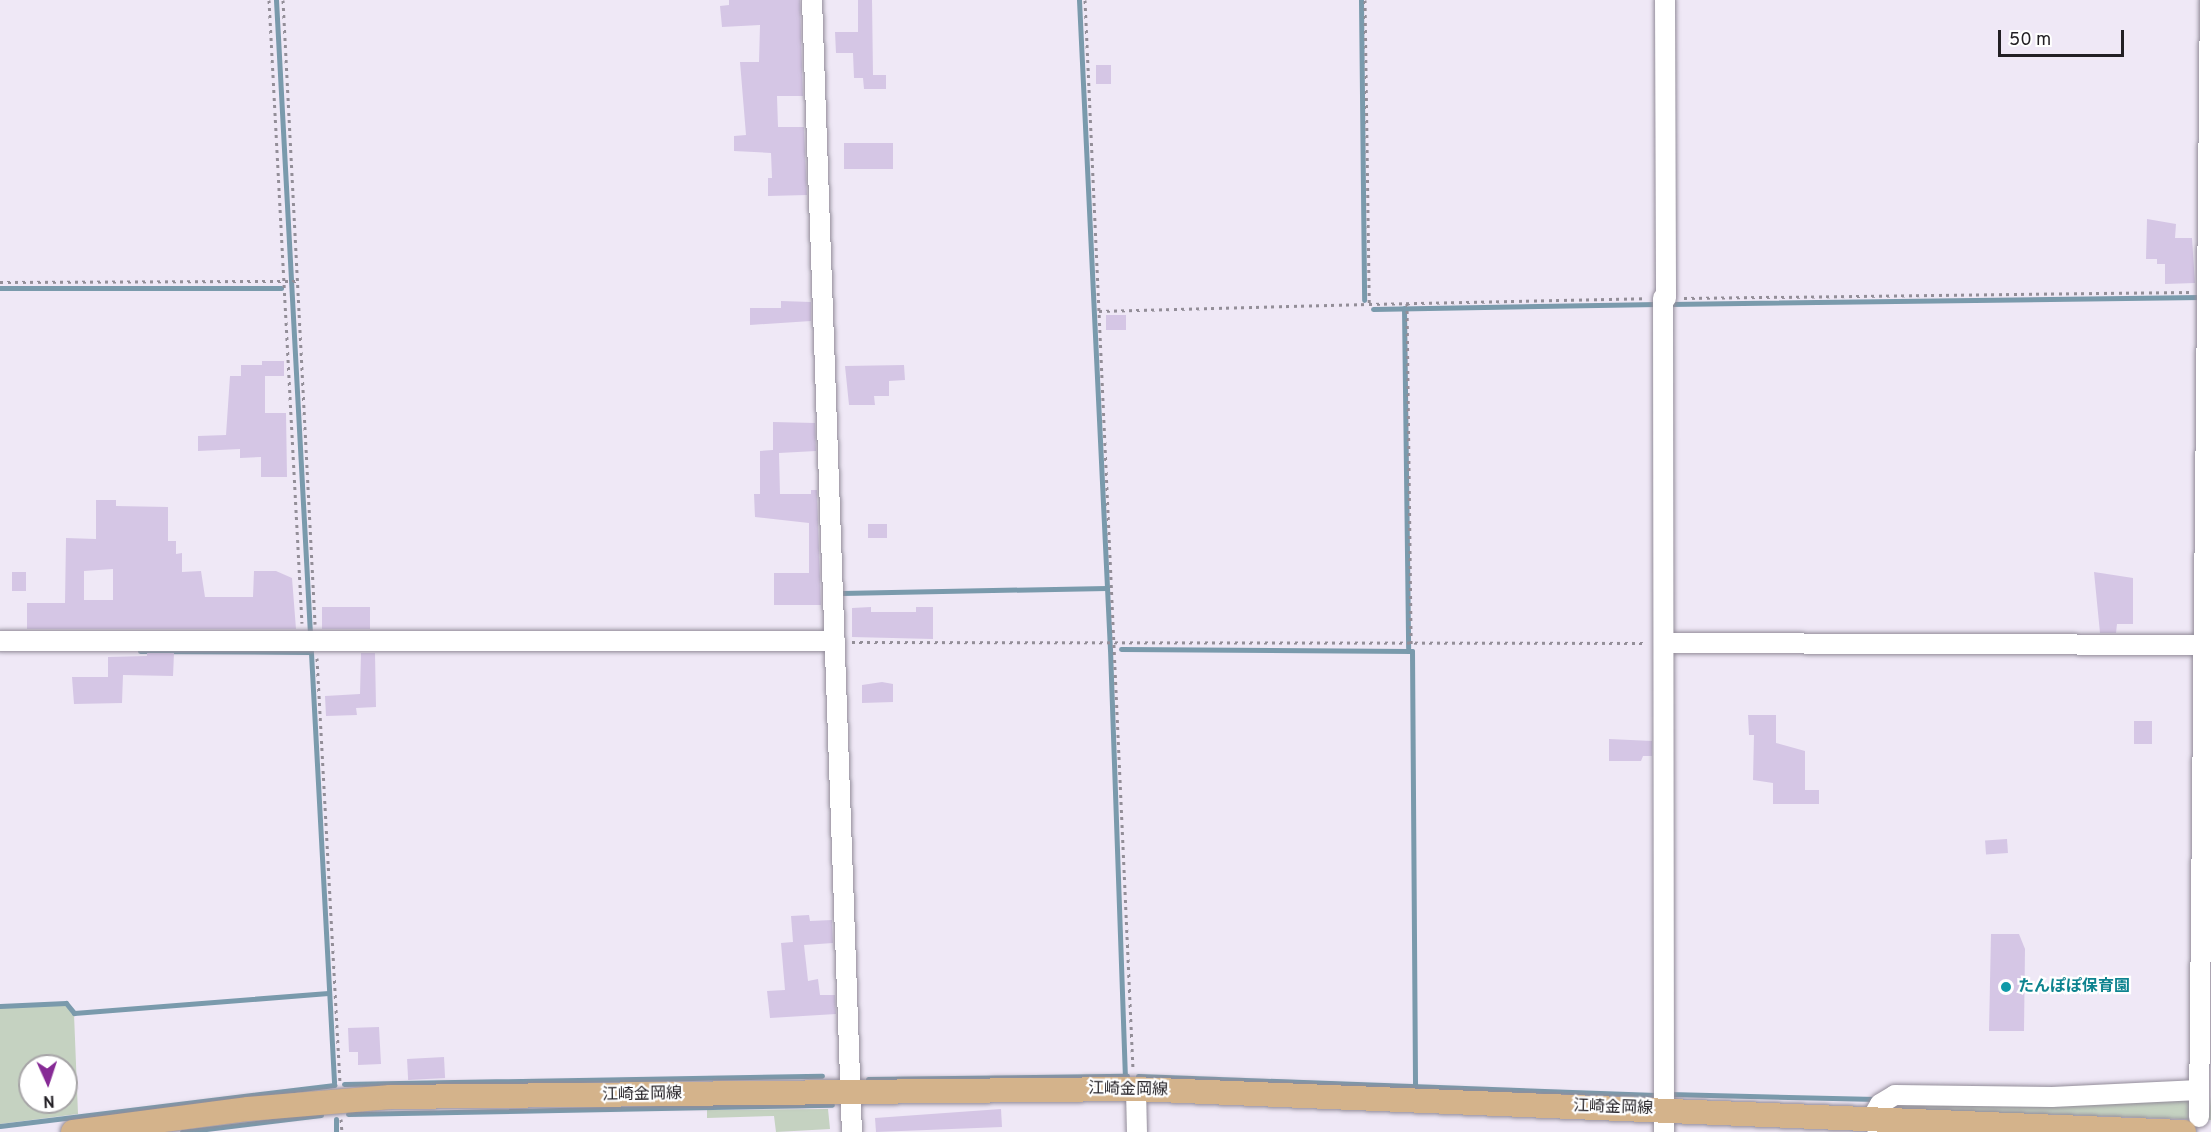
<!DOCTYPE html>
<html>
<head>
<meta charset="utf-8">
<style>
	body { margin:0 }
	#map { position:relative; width:2211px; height:1132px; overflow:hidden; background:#efe8f6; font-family:Overpass,"Noto Sans JP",sans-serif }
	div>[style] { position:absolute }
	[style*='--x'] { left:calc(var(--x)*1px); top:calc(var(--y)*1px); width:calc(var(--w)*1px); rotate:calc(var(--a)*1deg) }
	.green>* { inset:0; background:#c5d2c1 }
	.stream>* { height:5px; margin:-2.5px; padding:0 2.5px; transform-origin:2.5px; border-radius:2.5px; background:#7a9aac }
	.building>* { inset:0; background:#d5c6e5; transform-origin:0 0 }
	.path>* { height:3px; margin-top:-1.5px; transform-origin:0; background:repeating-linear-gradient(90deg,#938e98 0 3px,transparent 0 7.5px) }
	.roads { filter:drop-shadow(0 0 2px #928c99) drop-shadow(0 0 2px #928c99) }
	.minor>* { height:20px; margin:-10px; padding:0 10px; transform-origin:10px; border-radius:10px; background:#fff }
	.major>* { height:24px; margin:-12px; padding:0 12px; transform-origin:12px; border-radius:12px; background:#d4b38b }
	.dots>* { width:16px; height:16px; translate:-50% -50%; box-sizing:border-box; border:3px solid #fff; border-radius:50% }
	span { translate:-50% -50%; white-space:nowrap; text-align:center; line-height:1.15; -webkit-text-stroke:4.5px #fff; paint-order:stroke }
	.culture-label { font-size:16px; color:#0d838f; font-weight:700 }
	.left { translate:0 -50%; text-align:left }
	.street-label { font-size:16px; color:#221f24 }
	.north { position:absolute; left:18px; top:1054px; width:60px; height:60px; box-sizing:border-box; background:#fff; border:2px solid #a7a5a7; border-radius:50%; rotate:177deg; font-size:16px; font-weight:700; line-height:24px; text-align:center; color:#221f24 }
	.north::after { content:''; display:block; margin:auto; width:21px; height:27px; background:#862a95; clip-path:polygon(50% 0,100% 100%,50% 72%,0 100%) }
	.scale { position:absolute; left:1998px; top:30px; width:126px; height:27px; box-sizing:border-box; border:3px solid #221f24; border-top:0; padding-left:8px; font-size:18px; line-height:21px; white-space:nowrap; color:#221f24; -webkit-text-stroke:4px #fff; paint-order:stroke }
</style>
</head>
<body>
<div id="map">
	<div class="green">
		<div style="clip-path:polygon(evenodd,66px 1004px,74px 1014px,78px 1114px,0 1124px,0 1007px,66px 1004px,30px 1066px,66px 1066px,66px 1102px,30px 1102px,30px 1066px)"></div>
		<div style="clip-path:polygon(2184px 1096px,2191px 1102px,2191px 1117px,2209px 1117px,2211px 1096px,2211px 1120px,1892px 1109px,1896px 1103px)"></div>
		<div style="clip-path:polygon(828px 1109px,830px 1129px,776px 1132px,774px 1116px,707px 1118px,707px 1110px)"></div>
	</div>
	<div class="stream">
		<div style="--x:276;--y:0;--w:1084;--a:86.93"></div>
		<div style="--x:1079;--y:0;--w:650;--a:87.27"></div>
		<div style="--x:1110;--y:649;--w:427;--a:88"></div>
		<div style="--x:1361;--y:0;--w:300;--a:89.4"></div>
		<div style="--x:0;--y:288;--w:281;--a:0"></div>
		<div style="--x:1669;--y:304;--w:532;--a:-0.75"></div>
		<div style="--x:1404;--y:308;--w:340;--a:89.3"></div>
		<div style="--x:1373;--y:309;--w:284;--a:-1"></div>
		<div style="--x:841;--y:593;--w:266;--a:-1.1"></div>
		<div style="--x:1121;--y:649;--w:291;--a:0.4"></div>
		<div style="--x:1412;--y:651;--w:435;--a:89.6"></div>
		<div style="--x:140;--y:651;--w:169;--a:0.3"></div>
		<div style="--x:0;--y:1006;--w:66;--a:-2.6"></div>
		<div style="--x:66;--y:1003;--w:13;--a:51"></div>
		<div style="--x:74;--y:1013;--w:255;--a:-4.5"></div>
		<div style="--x:1138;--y:1076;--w:518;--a:2.1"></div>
		<div style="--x:868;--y:1079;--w:259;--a:-0.7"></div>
		<div style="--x:344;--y:1084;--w:478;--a:-1"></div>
		<div style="--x:1669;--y:1094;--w:207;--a:1.4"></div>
		<div style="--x:348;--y:1114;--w:484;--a:-1.1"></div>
		<div style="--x:336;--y:1119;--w:13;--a:90"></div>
		<div style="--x:0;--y:1126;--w:337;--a:-7"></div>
		<div style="--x:182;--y:1132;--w:140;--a:-7"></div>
	</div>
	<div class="building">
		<div style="clip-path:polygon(729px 0,800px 0,803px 96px,777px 96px,778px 127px,804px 127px,807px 195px,768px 196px,768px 178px,772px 178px,771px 153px,734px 151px,734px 136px,746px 135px,740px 62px,759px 62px,760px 25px,722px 27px,720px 6px,729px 5px)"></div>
		<div style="clip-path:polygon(858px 0,872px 0,873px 75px,886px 75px,886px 89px,864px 89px,863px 78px,854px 78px,853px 53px,836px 53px,835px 32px,858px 32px)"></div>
		<div style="left:1096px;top:65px;width:15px;height:19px"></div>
		<div style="left:844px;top:143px;width:49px;height:26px"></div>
		<div style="clip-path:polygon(2147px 219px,2176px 224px,2175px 238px,2192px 238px,2195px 283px,2165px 284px,2165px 264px,2157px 264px,2157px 259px,2146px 259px)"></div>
		<div style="clip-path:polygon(781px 301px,811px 302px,811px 321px,750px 325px,750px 308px,781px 308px)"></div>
		<div style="left:1106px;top:315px;width:20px;height:15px"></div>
		<div style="clip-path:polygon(262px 361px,284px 361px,284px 376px,265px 376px,265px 413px,286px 413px,287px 477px,261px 477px,261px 457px,240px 458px,240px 449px,198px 451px,198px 436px,226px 435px,230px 376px,241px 376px,241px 365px,262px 365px)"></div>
		<div style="clip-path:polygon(904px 365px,905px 380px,889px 381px,889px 396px,874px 396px,875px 405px,849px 405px,845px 366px)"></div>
		<div style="clip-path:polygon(773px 422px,815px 423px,816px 451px,779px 453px,780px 494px,811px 494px,811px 490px,817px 490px,821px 605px,774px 605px,774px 573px,809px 573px,809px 523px,755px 517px,754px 494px,760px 494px,760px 451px,773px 450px)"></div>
		<div style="clip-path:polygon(evenodd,96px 500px,116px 500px,116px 506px,168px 507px,168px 541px,176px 541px,176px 554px,182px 553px,182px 572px,201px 571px,205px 597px,253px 597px,254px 571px,276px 571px,292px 578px,296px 629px,27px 629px,27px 603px,65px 603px,66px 538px,96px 539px,96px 500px,113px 569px,113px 600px,84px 600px,84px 571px,113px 569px)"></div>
		<div style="left:887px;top:524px;width:14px;height:19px;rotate:90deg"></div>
		<div style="left:12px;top:572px;width:14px;height:19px"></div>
		<div style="clip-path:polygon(2094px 572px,2133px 578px,2133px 624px,2117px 624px,2116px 633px,2100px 633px)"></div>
		<div style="left:322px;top:607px;width:48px;height:22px"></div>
		<div style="clip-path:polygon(871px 607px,871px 612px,916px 612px,916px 607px,933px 607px,933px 639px,852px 637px,852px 608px)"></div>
		<div style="clip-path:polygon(147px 653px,174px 653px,173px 676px,123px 675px,122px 703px,74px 704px,72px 677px,108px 677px,108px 657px,147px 656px)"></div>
		<div style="clip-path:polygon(361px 653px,375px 653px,376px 707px,356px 708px,357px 715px,326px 716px,325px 696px,360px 694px)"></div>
		<div style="clip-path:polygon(882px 682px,893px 684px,893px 702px,862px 703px,862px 685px)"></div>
		<div style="clip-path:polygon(1748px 715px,1776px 715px,1776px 743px,1805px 751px,1805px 790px,1819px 790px,1819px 804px,1773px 804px,1773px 783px,1753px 780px,1754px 735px,1749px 735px)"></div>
		<div style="left:2134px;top:721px;width:18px;height:23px"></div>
		<div style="clip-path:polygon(1609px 739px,1652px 741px,1652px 756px,1643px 756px,1641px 761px,1609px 761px)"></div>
		<div style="left:2007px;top:839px;width:14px;height:22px;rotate:86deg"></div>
		<div style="clip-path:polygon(809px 915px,810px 921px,832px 920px,833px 943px,804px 945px,808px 981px,818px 979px,820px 995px,835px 995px,836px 1014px,770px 1018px,767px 991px,785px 990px,781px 943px,793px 942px,791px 916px)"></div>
		<div style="clip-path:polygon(1991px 934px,2019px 934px,2025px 949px,2024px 1031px,1989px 1031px)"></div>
		<div style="clip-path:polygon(379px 1027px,381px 1064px,358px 1065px,358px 1052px,349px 1052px,348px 1028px)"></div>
		<div style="left:444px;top:1057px;width:21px;height:37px;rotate:87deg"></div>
		<div style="clip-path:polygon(1001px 1109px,1002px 1127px,876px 1132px,875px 1118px)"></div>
	</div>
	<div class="path">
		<div style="--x:269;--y:0;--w:624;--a:86.97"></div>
		<div style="--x:283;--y:0;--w:625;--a:87.06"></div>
		<div style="--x:1085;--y:0;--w:1070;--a:87.43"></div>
		<div style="--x:1365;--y:0;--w:304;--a:89.2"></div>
		<div style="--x:1369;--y:304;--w:276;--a:-1.2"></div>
		<div style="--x:0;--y:282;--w:297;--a:-0.2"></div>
		<div style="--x:1684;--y:298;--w:507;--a:-0.68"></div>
		<div style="--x:1407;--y:303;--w:341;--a:89.3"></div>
		<div style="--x:1099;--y:311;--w:270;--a:-1.5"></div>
		<div style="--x:852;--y:642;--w:794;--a:0.07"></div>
		<div style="--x:317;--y:658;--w:426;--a:86.9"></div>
		<div style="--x:341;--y:1119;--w:13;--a:86"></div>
	</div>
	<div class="roads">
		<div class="minor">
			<div style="--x:812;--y:0;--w:1133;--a:87.98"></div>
			<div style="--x:1665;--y:0;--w:298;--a:89.8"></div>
			<div style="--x:1663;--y:298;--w:834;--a:89.93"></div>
			<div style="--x:0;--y:641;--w:835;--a:0"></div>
			<div style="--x:1665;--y:643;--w:546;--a:0.21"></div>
			<div style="--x:1136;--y:1089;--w:43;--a:88.7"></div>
			<div style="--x:2199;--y:1117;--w:1117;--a:-89.44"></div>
			<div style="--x:1879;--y:1132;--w:16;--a:-117"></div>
			<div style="--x:1872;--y:1118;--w:16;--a:-60"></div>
			<div style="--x:1880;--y:1104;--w:17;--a:-31"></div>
			<div style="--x:1895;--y:1095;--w:157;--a:0.7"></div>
			<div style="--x:2052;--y:1097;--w:147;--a:-2.7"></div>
		</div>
		<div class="major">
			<div style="--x:73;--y:1132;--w:177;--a:-7.5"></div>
			<div style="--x:248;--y:1109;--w:143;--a:-4.8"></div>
			<div style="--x:390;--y:1097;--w:744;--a:-0.62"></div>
			<div style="--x:1134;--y:1089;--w:1051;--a:2.35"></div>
		</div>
	</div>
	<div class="dots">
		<div style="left:2006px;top:987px;background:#0f9aa8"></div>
	</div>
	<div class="culture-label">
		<span class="left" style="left:2018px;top:987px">たんぽぽ保育園</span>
	</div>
	<div class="street-label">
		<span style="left:1128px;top:1090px;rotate:1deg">江崎金岡線</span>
		<span style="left:642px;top:1095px;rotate:-1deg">江崎金岡線</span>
		<span style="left:1613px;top:1108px;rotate:2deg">江崎金岡線</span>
	</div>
	<div class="north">N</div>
	<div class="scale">50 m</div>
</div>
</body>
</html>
